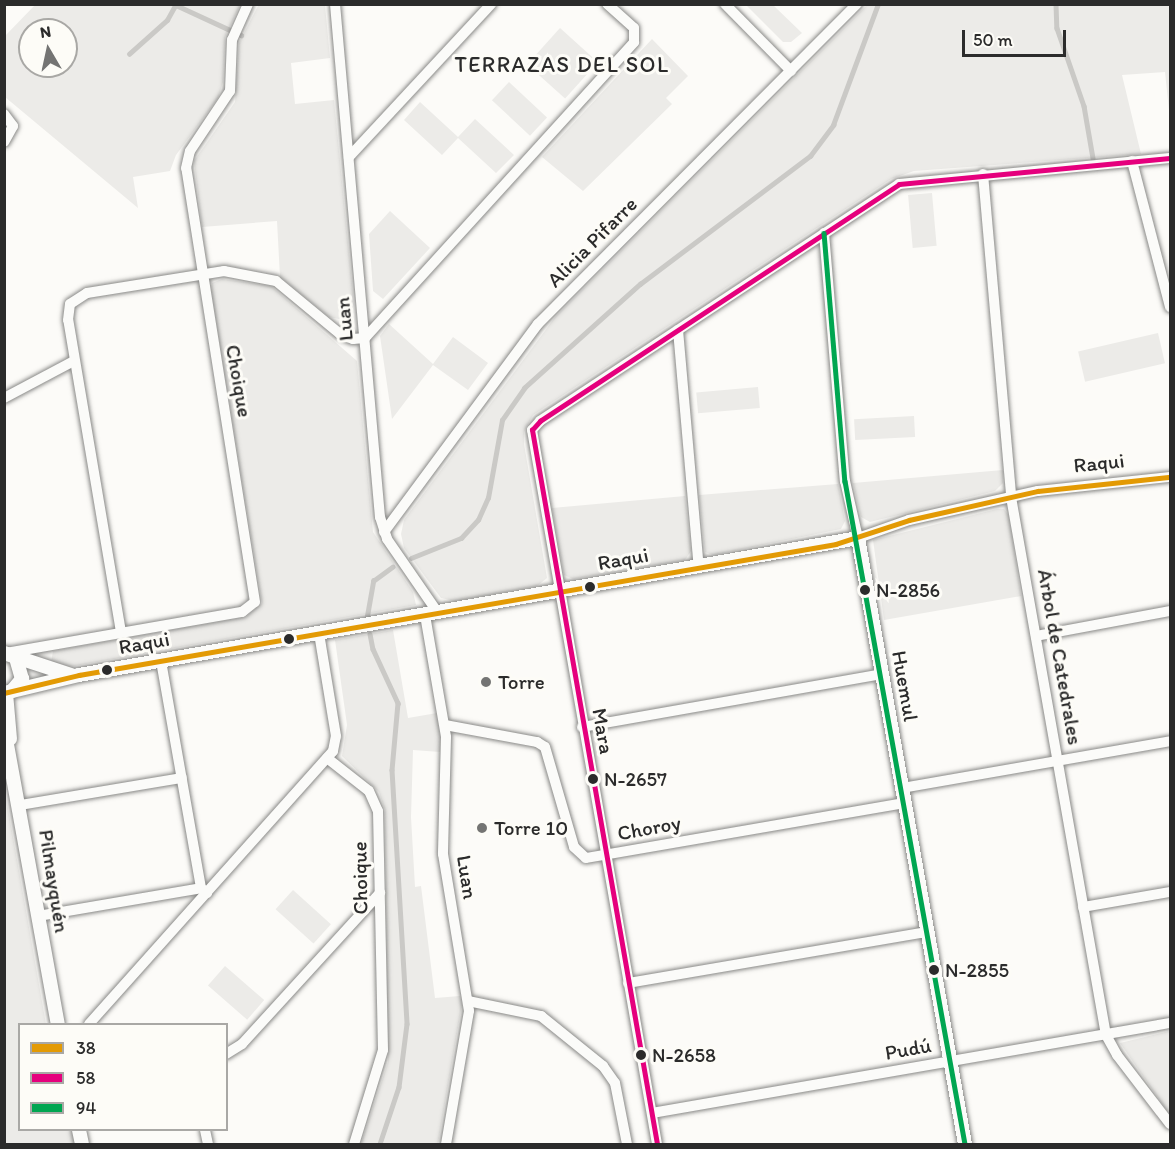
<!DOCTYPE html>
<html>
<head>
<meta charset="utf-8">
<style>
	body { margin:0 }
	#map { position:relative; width:1175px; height:1149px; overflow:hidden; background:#fcfbf8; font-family:Itim,sans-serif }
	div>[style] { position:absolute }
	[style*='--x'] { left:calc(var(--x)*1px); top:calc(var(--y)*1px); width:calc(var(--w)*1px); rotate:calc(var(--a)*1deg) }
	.green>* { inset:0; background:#ecebe8; transform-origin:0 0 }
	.stream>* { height:4.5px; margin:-2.25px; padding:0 2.25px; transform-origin:2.25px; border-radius:2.25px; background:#cac9c6 }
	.roads { filter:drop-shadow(0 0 2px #898987) drop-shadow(0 0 2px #898987) }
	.minor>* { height:10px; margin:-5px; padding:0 5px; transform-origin:5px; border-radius:5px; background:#fbfbf9 }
	.tertiary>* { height:14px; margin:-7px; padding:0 7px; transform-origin:7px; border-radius:7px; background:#fbfbf9 }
	.bus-1>* { height:4.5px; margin:-2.25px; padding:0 2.25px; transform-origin:2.25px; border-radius:2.25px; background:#e39a04 }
	.bus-2>* { height:4.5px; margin:-2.25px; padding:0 2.25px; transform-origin:2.25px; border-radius:2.25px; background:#e5007d }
	.bus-3>* { height:4.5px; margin:-2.25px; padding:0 2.25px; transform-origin:2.25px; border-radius:2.25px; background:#00a651 }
	.dots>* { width:16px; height:16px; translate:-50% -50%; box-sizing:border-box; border:3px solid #fdfcf7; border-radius:50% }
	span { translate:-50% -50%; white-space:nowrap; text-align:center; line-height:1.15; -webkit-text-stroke:6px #fdfcf7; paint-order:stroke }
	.bus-label { font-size:20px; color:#2b2b2b }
	.left { translate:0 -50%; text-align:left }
	.street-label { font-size:21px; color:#2b2b2b }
	.poi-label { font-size:21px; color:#2b2b2b }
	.neighbourhood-label { font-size:22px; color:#2b2b2b; letter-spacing:1.5px }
	.frame { position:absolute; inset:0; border:6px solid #2b2b2b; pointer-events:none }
	.legend { position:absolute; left:18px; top:1023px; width:210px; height:108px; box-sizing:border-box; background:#fdfcf7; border:2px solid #a9a8a5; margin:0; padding:8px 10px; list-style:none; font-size:18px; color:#2b2b2b }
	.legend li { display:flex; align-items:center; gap:12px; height:30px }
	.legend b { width:30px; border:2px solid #a9a8a5 }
	.north { position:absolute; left:18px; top:18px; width:60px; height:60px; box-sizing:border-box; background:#fdfcf7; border:2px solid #a9a8a5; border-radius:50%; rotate:351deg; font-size:16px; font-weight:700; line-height:24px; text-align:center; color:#2b2b2b }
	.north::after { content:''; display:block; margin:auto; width:21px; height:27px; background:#747473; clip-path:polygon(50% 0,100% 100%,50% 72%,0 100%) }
	.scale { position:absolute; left:962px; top:30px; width:104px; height:27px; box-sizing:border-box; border:3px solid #2b2b2b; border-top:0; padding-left:8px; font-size:18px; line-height:21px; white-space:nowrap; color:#2b2b2b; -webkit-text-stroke:4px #fdfcf7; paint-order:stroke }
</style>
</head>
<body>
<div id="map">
	<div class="green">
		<div style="clip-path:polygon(259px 4px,325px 5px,330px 58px,291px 63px,295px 104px,334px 100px,354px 304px,352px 311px,339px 319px,329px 317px,280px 277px,277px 221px,202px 227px,194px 161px,235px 102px,239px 43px)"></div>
		<div style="clip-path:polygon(evenodd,35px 5px,240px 5px,225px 37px,223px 82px,218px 98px,176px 155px,170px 171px,133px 177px,138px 208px,5px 97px,5px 36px,35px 5px,30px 30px,66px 30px,66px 66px,30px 66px,30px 30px)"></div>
		<div style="clip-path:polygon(746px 5px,773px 5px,802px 33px,791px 42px,783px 42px)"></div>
		<div style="clip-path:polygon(867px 5px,1170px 5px,1170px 120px,1165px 72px,1122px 75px,1141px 154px,914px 171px,891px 179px,533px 415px,524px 432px,524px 444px,547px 578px,537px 586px,455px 601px,441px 598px,404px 548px,401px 534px,404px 520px,556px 316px)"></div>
		<div style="left:560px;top:28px;width:51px;height:49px;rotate:42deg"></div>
		<div style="clip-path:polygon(652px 39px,688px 76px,666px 98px,672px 104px,583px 191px,542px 157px)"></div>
		<div style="left:509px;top:82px;width:52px;height:25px;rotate:43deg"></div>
		<div style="clip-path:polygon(420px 102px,458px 137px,475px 119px,514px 155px,496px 173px,458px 138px,442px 155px,404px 120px)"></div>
		<div style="left:932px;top:193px;width:53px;height:24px;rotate:85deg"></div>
		<div style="clip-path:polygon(390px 211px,430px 248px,383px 299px,373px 291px,369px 234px)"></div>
		<div style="clip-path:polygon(222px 279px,271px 286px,357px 361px,373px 532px,413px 592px,416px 605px,63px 668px,51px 663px,53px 651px,246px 617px,262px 603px,211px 290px,212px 283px)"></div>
		<div style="clip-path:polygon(389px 324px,433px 364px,453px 337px,488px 363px,468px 390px,433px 365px,392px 419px,380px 336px)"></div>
		<div style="left:1158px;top:333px;width:31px;height:82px;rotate:77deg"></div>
		<div style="left:758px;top:387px;width:21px;height:62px;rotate:85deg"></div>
		<div style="left:914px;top:416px;width:21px;height:60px;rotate:87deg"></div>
		<div style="clip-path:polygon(1003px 470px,1003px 483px,995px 491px,870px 522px,861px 517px,853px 483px)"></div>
		<div style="clip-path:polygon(838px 484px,845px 521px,841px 529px,713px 555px,705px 552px,699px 495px)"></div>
		<div style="clip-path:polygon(685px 496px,691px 551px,685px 560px,573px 579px,564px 575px,552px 508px)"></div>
		<div style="clip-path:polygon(997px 509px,1004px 509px,1009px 516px,1021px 596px,884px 620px,873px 540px)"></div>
		<div style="clip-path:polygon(393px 630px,408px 718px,437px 713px,440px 735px,440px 752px,413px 750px,411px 817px,415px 887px,421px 886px,435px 998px,460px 996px,462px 1004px,438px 1144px,361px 1144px,388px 1062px,385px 810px,379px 792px,342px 756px,347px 725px,335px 640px)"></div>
		<div style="clip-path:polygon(4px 786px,46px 1024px,20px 1024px,20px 1130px,72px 1130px,75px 1144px,5px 1144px)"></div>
		<div style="left:293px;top:890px;width:51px;height:26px;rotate:42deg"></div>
		<div style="left:225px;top:966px;width:52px;height:26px;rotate:41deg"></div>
		<div style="clip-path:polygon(1170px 1031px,1170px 1115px,1120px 1043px)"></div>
	</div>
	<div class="stream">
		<div style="--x:1056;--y:4;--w:24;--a:88"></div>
		<div style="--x:1057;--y:28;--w:83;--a:70.9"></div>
		<div style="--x:1084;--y:106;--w:53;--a:80.2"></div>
		<div style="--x:176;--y:5;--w:72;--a:24.8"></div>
		<div style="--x:129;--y:54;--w:51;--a:-41.8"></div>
		<div style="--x:167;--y:20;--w:18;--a:-61"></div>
		<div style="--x:411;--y:558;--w:54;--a:-21.8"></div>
		<div style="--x:461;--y:538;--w:25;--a:-47"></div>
		<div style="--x:478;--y:520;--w:24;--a:-66"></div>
		<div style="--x:488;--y:498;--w:79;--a:-79.8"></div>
		<div style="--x:502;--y:420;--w:39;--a:-55"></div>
		<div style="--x:524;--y:388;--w:156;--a:-41.9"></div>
		<div style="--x:640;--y:284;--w:213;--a:-37"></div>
		<div style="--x:810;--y:156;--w:39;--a:-53"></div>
		<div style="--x:833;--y:125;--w:129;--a:-69.6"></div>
		<div style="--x:367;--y:616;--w:36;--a:-80"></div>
		<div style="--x:373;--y:581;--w:24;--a:-36"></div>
		<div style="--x:370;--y:634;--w:15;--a:79"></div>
		<div style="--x:373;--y:649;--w:60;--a:65.2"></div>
		<div style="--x:398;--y:703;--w:67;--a:95.1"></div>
		<div style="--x:392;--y:770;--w:254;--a:86.6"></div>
		<div style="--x:407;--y:1024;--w:64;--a:97.2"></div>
		<div style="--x:399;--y:1087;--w:60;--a:108.4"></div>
	</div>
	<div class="roads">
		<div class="minor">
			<div style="--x:335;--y:4;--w:515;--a:84.99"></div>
			<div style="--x:380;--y:517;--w:23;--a:72"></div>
			<div style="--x:387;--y:539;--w:90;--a:55.4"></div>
			<div style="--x:725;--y:4;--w:94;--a:45.4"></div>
			<div style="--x:4;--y:114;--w:15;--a:53"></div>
			<div style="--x:13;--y:126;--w:18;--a:119"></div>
			<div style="--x:349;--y:157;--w:209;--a:-47.1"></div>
			<div style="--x:1132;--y:161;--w:151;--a:75.4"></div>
			<div style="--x:983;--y:174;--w:324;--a:85"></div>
			<div style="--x:1011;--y:497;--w:546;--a:79.99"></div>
			<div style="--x:1106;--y:1035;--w:23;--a:61"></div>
			<div style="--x:1117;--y:1055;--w:87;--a:52.5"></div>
			<div style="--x:824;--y:233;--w:249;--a:85.2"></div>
			<div style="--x:845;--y:481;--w:58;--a:77.2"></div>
			<div style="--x:858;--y:538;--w:54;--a:-19.4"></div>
			<div style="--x:909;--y:520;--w:132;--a:-12.7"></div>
			<div style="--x:1038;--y:491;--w:133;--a:-6.1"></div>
			<div style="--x:678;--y:330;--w:239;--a:85"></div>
			<div style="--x:4;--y:398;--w:79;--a:-27.9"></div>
			<div style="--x:384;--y:532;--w:259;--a:-53.5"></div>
			<div style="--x:538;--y:324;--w:452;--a:-45.1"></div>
			<div style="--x:425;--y:615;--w:124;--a:80.2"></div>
			<div style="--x:446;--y:737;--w:117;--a:91.5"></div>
			<div style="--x:443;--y:854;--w:159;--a:80.6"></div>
			<div style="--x:469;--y:1011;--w:135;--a:99.8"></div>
			<div style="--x:121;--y:632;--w:316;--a:-99.6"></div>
			<div style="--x:68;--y:320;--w:16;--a:-83"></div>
			<div style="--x:70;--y:304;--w:20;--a:-33"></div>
			<div style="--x:87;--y:293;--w:139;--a:-9.1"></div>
			<div style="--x:224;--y:271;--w:53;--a:10.9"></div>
			<div style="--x:276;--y:281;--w:83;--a:39.6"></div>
			<div style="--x:340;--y:334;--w:14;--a:21"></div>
			<div style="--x:353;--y:339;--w:12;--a:-5"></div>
			<div style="--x:365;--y:338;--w:400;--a:-47.7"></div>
			<div style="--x:634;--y:42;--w:14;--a:-90"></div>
			<div style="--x:634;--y:28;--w:36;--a:-138"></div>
			<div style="--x:1036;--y:636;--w:136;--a:-10.6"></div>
			<div style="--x:6;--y:653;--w:240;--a:-9.9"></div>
			<div style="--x:242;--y:612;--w:16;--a:-38"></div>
			<div style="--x:255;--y:602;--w:439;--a:-99"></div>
			<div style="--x:186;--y:168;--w:17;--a:-77"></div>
			<div style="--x:190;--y:151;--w:72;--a:-56.3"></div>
			<div style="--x:230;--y:91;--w:51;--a:-87.8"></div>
			<div style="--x:232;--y:40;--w:39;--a:-66"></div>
			<div style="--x:161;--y:661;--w:230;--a:80"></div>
			<div style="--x:201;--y:888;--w:8;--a:40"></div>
			<div style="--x:445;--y:725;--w:94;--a:10.5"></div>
			<div style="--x:537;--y:742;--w:9;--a:32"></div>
			<div style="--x:545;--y:747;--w:104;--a:73.8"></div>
			<div style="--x:574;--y:847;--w:16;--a:43"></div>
			<div style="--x:586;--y:858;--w:324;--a:-9.8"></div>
			<div style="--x:582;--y:727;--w:305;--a:-10"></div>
			<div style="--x:327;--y:758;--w:53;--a:38.2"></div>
			<div style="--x:369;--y:791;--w:22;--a:66"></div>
			<div style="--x:378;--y:811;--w:239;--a:88.8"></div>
			<div style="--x:383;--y:1050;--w:98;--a:107.1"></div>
			<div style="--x:902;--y:788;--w:272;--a:-9.9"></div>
			<div style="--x:20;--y:805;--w:164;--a:-9.5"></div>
			<div style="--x:1083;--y:907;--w:88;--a:-9.8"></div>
			<div style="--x:38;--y:916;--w:165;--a:-9.7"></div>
			<div style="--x:628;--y:983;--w:303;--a:-9.7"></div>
			<div style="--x:468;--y:1001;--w:75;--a:11.6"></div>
			<div style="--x:541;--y:1016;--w:80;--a:38.9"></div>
			<div style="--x:603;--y:1066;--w:21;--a:55"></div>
			<div style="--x:615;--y:1083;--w:62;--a:78.9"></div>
			<div style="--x:89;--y:1024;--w:366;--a:-48.2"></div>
			<div style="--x:333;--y:751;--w:15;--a:-79"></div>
			<div style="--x:336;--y:736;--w:104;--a:-99.4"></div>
			<div style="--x:226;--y:1054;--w:19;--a:-32"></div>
			<div style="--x:242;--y:1044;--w:205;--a:-47.6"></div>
			<div style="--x:652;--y:1113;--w:526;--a:-9.86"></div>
			<div style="--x:205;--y:1130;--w:14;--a:78"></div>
			<div style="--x:657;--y:1144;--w:725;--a:-99.93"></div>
			<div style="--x:532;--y:430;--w:12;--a:-48"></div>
			<div style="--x:540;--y:421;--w:430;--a:-33.4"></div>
			<div style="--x:899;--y:184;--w:272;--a:-5.5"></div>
		</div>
		<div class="tertiary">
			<div style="--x:4;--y:653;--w:71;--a:18.2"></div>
			<div style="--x:12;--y:691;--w:16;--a:-50"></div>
			<div style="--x:22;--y:679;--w:22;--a:-106"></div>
			<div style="--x:4;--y:693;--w:77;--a:-13.5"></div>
			<div style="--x:79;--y:675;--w:791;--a:-9.97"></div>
			<div style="--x:858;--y:538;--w:615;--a:79.99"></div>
			<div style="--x:6;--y:693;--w:46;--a:85"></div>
			<div style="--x:4;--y:728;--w:301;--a:79.7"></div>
			<div style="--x:79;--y:1130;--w:14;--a:78"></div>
		</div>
	</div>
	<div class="bus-1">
		<div style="--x:4;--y:693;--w:77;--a:-13.5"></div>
		<div style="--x:79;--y:675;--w:768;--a:-9.82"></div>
		<div style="--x:836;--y:544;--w:77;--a:-18.2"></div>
		<div style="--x:909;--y:520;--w:132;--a:-12.7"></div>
		<div style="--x:1038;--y:491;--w:133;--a:-6.1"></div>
	</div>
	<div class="bus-2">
		<div style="--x:657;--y:1144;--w:725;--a:-99.93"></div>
		<div style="--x:532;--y:430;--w:12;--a:-48"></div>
		<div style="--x:540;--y:421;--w:430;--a:-33.4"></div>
		<div style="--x:899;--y:184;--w:272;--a:-5.5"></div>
	</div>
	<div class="bus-3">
		<div style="--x:824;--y:233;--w:249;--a:85.2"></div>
		<div style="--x:845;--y:481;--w:674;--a:79.74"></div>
	</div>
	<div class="dots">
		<div style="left:590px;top:587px;background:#2b2b2b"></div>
		<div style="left:865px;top:590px;background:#2b2b2b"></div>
		<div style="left:289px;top:639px;background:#2b2b2b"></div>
		<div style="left:107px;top:670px;background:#2b2b2b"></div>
		<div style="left:486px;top:682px;background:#747473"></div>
		<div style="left:593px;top:779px;background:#2b2b2b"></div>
		<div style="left:482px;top:828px;background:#747473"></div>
		<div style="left:934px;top:970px;background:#2b2b2b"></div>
		<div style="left:641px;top:1055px;background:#2b2b2b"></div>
	</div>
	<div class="bus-label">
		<span class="left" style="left:876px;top:590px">N-2856</span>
		<span class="left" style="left:604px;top:779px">N-2657</span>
		<span class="left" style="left:945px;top:970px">N-2855</span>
		<span class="left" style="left:652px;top:1055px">N-2658</span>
	</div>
	<div class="street-label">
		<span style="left:592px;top:242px;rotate:-45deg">Alicia Pifarre</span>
		<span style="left:344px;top:319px;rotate:-95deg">Luan</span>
		<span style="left:239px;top:381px;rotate:80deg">Choique</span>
		<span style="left:1099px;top:463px;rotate:-6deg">Raqui</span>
		<span style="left:623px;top:559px;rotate:-10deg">Raqui</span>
		<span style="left:144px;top:643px;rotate:-10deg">Raqui</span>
		<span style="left:1060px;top:657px;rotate:80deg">Árbol de Catedrales</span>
		<span style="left:905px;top:686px;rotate:80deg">Huemul</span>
		<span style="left:603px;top:731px;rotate:80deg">Mara</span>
		<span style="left:649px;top:828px;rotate:-10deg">Choroy</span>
		<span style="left:467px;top:877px;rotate:81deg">Luan</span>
		<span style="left:360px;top:878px;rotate:-91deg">Choique</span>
		<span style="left:54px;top:881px;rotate:81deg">Pilmayquén</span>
		<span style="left:908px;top:1049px;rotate:-10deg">Pudú</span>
	</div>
	<div class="poi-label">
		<span class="left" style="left:498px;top:682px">Torre</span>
		<span class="left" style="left:494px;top:828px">Torre 10</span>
	</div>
	<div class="neighbourhood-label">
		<span style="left:562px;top:65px">TERRAZAS DEL SOL</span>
	</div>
	<div class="frame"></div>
	<ul class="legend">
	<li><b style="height:8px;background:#e39a04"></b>38</li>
	<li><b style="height:8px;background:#e5007d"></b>58</li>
	<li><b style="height:8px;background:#00a651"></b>94</li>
	</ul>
	<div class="north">N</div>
	<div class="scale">50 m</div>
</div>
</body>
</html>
